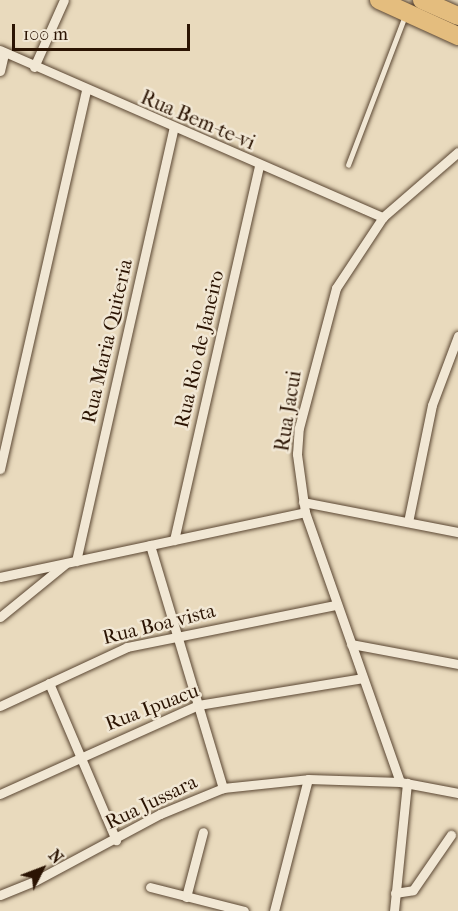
<!DOCTYPE html>
<html>
<head>
<meta charset="utf-8">
<style>
	body { margin:0 }
	#map { position:relative; width:458px; height:911px; overflow:hidden; background:#e9dabd; font-family:"IM FELL French Canon",serif }
	div>[style] { position:absolute }
	[style*='--x'] { left:calc(var(--x)*1px); top:calc(var(--y)*1px); width:calc(var(--w)*1px); rotate:calc(var(--a)*1deg) }
	.roads { filter:drop-shadow(0 0 2px #5a4632) drop-shadow(0 0 2px #5a4632) }
	.lane>* { height:4.5px; margin:-2.25px; padding:0 2.25px; transform-origin:2.25px; border-radius:2.25px; background:#f1e7d4 }
	.street>* { height:9px; margin:-4.5px; padding:0 4.5px; transform-origin:4.5px; border-radius:4.5px; background:#f1e7d4 }
	.highway>* { height:18px; margin:-9px; padding:0 9px; transform-origin:9px; border-radius:9px; background:#e4bd7e }
	span { translate:-50% -50%; white-space:nowrap; text-align:center; line-height:1.15; -webkit-text-stroke:5px #f1e7d4; paint-order:stroke }
	.street-label { font-size:20px; color:#2b1403 }
	.north { position:absolute; left:12px; top:839px; width:60px; height:60px; -webkit-text-stroke:4px #f1e7d4; paint-order:stroke; rotate:48deg; font-size:16px; font-weight:700; line-height:24px; text-align:center; color:#2b1403 }
	.north::after { content:''; display:block; margin:auto; width:21px; height:27px; background:#2b1403; clip-path:polygon(50% 0,100% 100%,50% 72%,0 100%) }
	.scale { position:absolute; left:12px; top:24px; width:178px; height:27px; box-sizing:border-box; border:3px solid #2b1403; border-top:0; padding-left:8px; font-size:18px; line-height:21px; white-space:nowrap; color:#2b1403; -webkit-text-stroke:4px #f1e7d4; paint-order:stroke }
</style>
</head>
<body>
<div id="map">
	<div class="roads">
		<div class="lane">
			<div style="--x:348;--y:165;--w:160;--a:-69.1"></div>
		</div>
		<div class="street">
			<div style="--x:0;--y:50;--w:418;--a:23.6"></div>
			<div style="--x:34;--y:67;--w:73;--a:-65.9"></div>
			<div style="--x:0;--y:71;--w:18;--a:-77"></div>
			<div style="--x:0;--y:469;--w:388;--a:-77.2"></div>
			<div style="--x:303;--y:502;--w:158;--a:11"></div>
			<div style="--x:408;--y:522;--w:119;--a:-78.4"></div>
			<div style="--x:432;--y:405;--w:74;--a:-69.4"></div>
			<div style="--x:174;--y:540;--w:384;--a:-77.2"></div>
			<div style="--x:150;--y:545;--w:254;--a:73.3"></div>
			<div style="--x:76;--y:561;--w:443;--a:-77.3"></div>
			<div style="--x:0;--y:577;--w:312;--a:-12"></div>
			<div style="--x:0;--y:617;--w:84;--a:-39.2"></div>
			<div style="--x:351;--y:644;--w:109;--a:10.6"></div>
			<div style="--x:49;--y:683;--w:171;--a:66.9"></div>
			<div style="--x:0;--y:706;--w:140;--a:-24.9"></div>
			<div style="--x:127;--y:647;--w:213;--a:-11.4"></div>
			<div style="--x:400;--y:782;--w:286;--a:-109.4"></div>
			<div style="--x:305;--y:512;--w:59;--a:-97.9"></div>
			<div style="--x:297;--y:454;--w:26;--a:-86"></div>
			<div style="--x:299;--y:428;--w:145;--a:-75.2"></div>
			<div style="--x:336;--y:288;--w:85;--a:-56.5"></div>
			<div style="--x:383;--y:217;--w:99;--a:-40.9"></div>
			<div style="--x:0;--y:794;--w:217;--a:-24.2"></div>
			<div style="--x:198;--y:705;--w:166;--a:-9.3"></div>
			<div style="--x:150;--y:887;--w:97;--a:14.3"></div>
			<div style="--x:395;--y:893;--w:18;--a:-9"></div>
			<div style="--x:413;--y:890;--w:67;--a:-55.4"></div>
			<div style="--x:0;--y:895;--w:35;--a:-22"></div>
			<div style="--x:33;--y:882;--w:144;--a:-28.2"></div>
			<div style="--x:160;--y:814;--w:68;--a:-22.4"></div>
			<div style="--x:223;--y:788;--w:85;--a:-6"></div>
			<div style="--x:308;--y:779;--w:92;--a:1.9"></div>
			<div style="--x:400;--y:782;--w:59;--a:10.7"></div>
			<div style="--x:186;--y:897;--w:67;--a:-75.3"></div>
			<div style="--x:274;--y:911;--w:136;--a:-75.6"></div>
			<div style="--x:394;--y:911;--w:129;--a:-84.2"></div>
		</div>
		<div class="highway">
			<div style="--x:379;--y:0;--w:87;--a:24.5"></div>
			<div style="--x:422;--y:0;--w:39;--a:24"></div>
		</div>
	</div>
	<div class="street-label">
		<span style="left:198px;top:120px;rotate:23deg">Rua Bem-te-vi</span>
		<span style="left:107px;top:341px;rotate:-77deg">Rua Maria Quiteria</span>
		<span style="left:199px;top:349px;rotate:-77deg">Rua Rio de Janeiro</span>
		<span style="left:288px;top:411px;rotate:-81deg">Rua Jacui</span>
		<span style="left:159px;top:624px;rotate:-14deg">Rua Boa vista</span>
		<span style="left:152px;top:707px;rotate:-21deg">Rua Ipuacu</span>
		<span style="left:151px;top:802px;rotate:-26deg">Rua Jussara</span>
	</div>
	<div class="north">N</div>
	<div class="scale">100 m</div>
</div>
</body>
</html>
